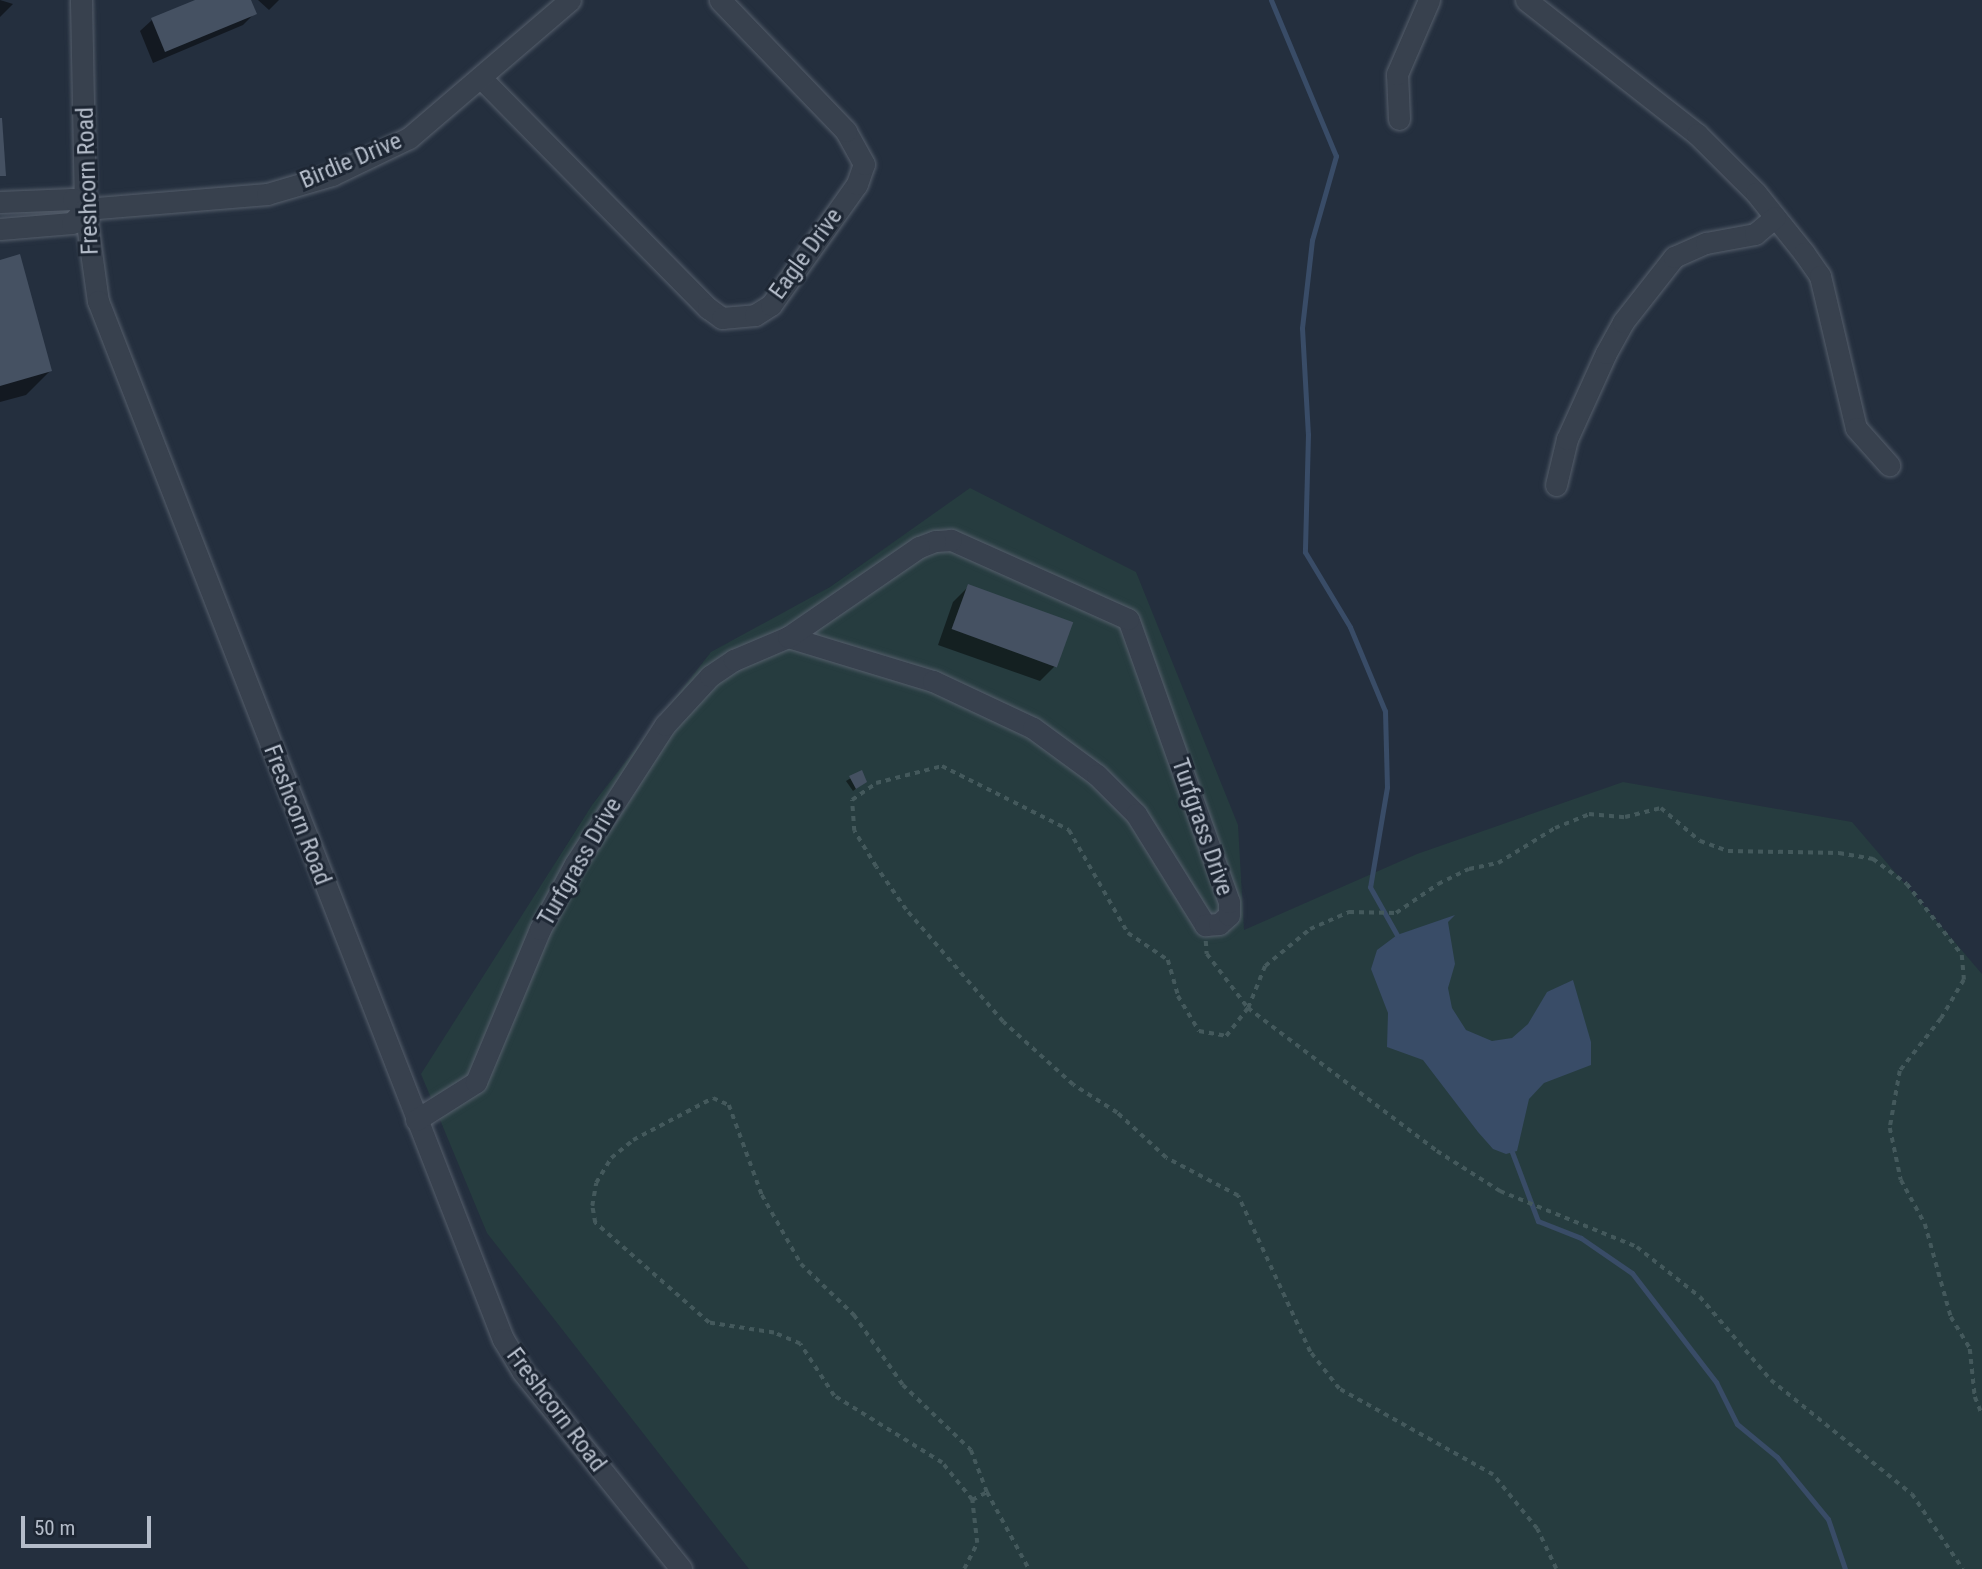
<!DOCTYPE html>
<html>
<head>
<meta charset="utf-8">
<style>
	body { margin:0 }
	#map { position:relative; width:1982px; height:1569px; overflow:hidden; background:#242f3e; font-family:"Roboto Condensed",sans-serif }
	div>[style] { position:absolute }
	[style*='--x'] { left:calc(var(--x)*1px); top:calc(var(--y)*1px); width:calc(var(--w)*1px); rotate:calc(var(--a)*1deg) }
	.green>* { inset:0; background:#263c3f }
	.water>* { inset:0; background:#394c67 }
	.shadow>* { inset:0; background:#0007 }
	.stream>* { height:5px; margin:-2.5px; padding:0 2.5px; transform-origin:2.5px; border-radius:2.5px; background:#394c67 }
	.building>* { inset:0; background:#455162; transform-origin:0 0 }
	.path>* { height:3.5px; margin-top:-1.75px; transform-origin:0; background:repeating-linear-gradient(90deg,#44595c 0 5px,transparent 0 10px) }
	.roads { filter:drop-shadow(0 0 2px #565f6c) drop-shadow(0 0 2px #565f6c) }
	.minor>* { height:21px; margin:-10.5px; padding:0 10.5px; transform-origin:10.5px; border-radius:10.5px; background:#38414e }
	span { translate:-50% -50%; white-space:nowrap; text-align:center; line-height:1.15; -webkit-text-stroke:6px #1d2633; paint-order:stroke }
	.street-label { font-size:24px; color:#b4bcc9 }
	.scale { position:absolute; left:21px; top:1516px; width:130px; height:32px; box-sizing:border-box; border:4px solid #b4bcc9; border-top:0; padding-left:9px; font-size:21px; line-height:24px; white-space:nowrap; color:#b4bcc9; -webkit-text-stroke:5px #1d2633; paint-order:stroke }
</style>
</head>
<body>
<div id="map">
	<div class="green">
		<div style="clip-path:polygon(970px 488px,1136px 572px,1238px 825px,1244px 930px,1417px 854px,1623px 782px,1852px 822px,1982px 974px,1982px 1569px,749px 1569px,487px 1233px,421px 1074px,592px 805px,711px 652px,830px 587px)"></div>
	</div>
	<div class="water">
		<div style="clip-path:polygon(1455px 915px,1448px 922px,1455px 964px,1448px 988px,1452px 1008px,1466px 1030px,1492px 1041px,1512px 1038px,1528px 1024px,1547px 992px,1573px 980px,1591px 1042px,1591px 1065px,1544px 1083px,1529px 1099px,1517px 1151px,1506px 1154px,1493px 1149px,1478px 1132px,1423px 1060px,1387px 1047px,1388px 1013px,1371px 969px,1377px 950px,1397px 935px)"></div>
	</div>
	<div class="shadow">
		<div style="clip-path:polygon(0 0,13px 4px,0 17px)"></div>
		<div style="clip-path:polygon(200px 0,249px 0,255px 13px,243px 25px,153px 63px,140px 31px,152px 20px)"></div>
		<div style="clip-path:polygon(258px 0,279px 0,269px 10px)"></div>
		<div style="clip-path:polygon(0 262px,50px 371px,26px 395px,0 402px)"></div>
		<div style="clip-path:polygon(969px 586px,1071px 623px,1056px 665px,1040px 681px,938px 645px,953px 602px)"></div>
		<div style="clip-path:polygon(861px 772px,865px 782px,853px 791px,846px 781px)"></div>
	</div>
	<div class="stream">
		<div style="--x:1271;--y:0;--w:169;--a:67.4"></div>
		<div style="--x:1336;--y:156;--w:87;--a:105.9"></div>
		<div style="--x:1312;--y:240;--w:89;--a:96.5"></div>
		<div style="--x:1302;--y:328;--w:106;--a:86.8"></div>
		<div style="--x:1308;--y:434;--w:118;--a:91.5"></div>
		<div style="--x:1305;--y:552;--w:87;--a:59"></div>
		<div style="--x:1350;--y:627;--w:91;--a:67.4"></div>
		<div style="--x:1385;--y:711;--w:76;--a:88.5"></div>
		<div style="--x:1387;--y:787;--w:101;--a:99.6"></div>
		<div style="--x:1370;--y:887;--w:55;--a:60.6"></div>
		<div style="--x:1512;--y:1152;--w:74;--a:69.4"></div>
		<div style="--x:1538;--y:1221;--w:46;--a:21.6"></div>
		<div style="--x:1581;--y:1238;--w:62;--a:34.5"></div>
		<div style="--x:1632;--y:1273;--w:138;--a:52.4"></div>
		<div style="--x:1716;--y:1382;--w:47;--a:63.4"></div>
		<div style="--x:1737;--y:1424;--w:52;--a:39.5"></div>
		<div style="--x:1777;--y:1457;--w:80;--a:50.6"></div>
		<div style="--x:1828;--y:1519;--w:53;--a:71.2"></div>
	</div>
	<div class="building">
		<div style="clip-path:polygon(195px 0,251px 0,257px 14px,165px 52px,151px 18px)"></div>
		<div style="clip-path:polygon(0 118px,2px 118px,6px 176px,0 176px)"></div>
		<div style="clip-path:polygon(20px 254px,52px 371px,0 386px,0 260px)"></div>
		<div style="left:968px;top:584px;width:112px;height:48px;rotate:20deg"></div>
		<div style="clip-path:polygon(862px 770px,867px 782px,856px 789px,849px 776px)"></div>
	</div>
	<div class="path">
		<div style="--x:1206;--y:941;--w:13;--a:86"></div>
		<div style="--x:1207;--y:954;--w:68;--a:52.8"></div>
		<div style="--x:1248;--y:1008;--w:237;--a:37.1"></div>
		<div style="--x:1437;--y:1151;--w:75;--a:32.4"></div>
		<div style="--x:1500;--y:1191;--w:148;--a:22.2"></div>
		<div style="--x:1637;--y:1247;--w:80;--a:38.4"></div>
		<div style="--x:1700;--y:1297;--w:109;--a:49.5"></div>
		<div style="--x:1771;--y:1380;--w:181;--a:39"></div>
		<div style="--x:1912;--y:1494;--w:91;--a:55.8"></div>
		<div style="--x:972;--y:1500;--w:48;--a:-129"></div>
		<div style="--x:942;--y:1463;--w:127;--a:-148.2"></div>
		<div style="--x:834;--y:1396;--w:62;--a:-123.2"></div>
		<div style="--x:800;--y:1344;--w:28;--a:-157"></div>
		<div style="--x:774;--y:1333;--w:66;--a:-171.3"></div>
		<div style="--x:709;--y:1323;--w:152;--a:-138.7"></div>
		<div style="--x:595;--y:1223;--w:17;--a:-100"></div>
		<div style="--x:592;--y:1206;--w:23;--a:-80"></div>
		<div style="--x:596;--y:1183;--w:29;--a:-59"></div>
		<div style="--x:611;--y:1158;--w:28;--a:-39"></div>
		<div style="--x:633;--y:1140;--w:90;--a:-27.7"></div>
		<div style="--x:713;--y:1098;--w:17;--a:24"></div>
		<div style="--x:729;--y:1105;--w:96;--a:69.9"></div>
		<div style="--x:762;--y:1195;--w:79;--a:60.5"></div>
		<div style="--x:801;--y:1264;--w:74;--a:43.9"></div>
		<div style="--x:854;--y:1315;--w:85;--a:55"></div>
		<div style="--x:903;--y:1385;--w:94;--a:43.7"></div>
		<div style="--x:971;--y:1450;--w:45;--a:69.1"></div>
		<div style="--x:964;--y:1569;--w:29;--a:-63"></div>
		<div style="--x:977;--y:1543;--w:43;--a:-96.6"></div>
		<div style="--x:972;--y:1500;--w:17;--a:-28"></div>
		<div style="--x:987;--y:1492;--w:88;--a:61.4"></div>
		<div style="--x:1556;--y:1569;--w:44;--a:-115.4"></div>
		<div style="--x:1537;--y:1529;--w:70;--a:-129.2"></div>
		<div style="--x:1493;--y:1475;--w:176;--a:-150.8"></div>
		<div style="--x:1339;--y:1389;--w:47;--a:-128.1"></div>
		<div style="--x:1310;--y:1352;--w:172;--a:-114.8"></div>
		<div style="--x:1238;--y:1196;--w:81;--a:-152.2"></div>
		<div style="--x:1166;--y:1158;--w:67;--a:-137.4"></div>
		<div style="--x:1117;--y:1113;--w:52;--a:-147.5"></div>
		<div style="--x:1073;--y:1085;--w:94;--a:-138"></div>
		<div style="--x:1003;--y:1022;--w:148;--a:-130.9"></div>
		<div style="--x:906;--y:910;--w:52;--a:-124.9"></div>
		<div style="--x:876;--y:867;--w:42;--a:-121.4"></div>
		<div style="--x:854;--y:831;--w:31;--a:-94"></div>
		<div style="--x:852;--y:800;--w:29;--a:-35"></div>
		<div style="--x:876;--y:783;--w:68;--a:-14.4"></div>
		<div style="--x:942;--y:766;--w:142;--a:26.7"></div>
		<div style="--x:1069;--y:830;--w:119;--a:60.2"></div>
		<div style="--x:1128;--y:933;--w:48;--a:34"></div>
		<div style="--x:1168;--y:960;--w:37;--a:74"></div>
		<div style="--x:1178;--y:996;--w:41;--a:59"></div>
		<div style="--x:1199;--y:1031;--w:27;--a:10"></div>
		<div style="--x:1226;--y:1036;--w:36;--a:-52"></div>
		<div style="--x:1248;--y:1008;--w:45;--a:-68"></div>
		<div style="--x:1265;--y:966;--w:58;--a:-39.4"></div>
		<div style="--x:1310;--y:929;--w:43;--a:-23.6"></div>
		<div style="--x:1349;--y:912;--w:47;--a:1.2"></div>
		<div style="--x:1396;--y:913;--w:51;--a:-34.6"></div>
		<div style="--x:1438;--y:884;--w:34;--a:-26"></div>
		<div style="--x:1469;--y:869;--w:30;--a:-12"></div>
		<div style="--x:1498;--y:863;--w:67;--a:-31.6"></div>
		<div style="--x:1555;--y:828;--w:37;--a:-22"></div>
		<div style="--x:1589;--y:814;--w:36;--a:5"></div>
		<div style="--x:1625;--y:817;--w:37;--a:-14"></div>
		<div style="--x:1661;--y:808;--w:51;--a:40.2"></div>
		<div style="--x:1700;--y:841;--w:30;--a:20"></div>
		<div style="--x:1728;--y:851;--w:111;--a:1"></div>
		<div style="--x:1839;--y:853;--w:35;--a:10"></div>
		<div style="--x:1873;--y:859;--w:42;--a:36.3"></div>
		<div style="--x:1907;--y:884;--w:90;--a:52.2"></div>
		<div style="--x:1962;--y:955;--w:25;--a:85"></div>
		<div style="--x:1964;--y:980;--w:45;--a:120.5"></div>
		<div style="--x:1941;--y:1019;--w:66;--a:128.3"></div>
		<div style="--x:1900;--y:1071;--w:58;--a:100"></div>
		<div style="--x:1890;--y:1128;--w:53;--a:78.1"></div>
		<div style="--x:1901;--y:1180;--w:50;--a:61.4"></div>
		<div style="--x:1925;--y:1224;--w:97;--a:74.4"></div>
		<div style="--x:1951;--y:1317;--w:37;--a:59"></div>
		<div style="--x:1970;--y:1349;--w:48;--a:84.1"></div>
		<div style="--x:1975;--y:1397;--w:18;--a:68"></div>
	</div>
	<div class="roads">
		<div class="minor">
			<div style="--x:81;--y:0;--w:209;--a:88.9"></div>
			<div style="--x:85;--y:209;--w:93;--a:82"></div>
			<div style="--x:98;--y:301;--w:1114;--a:68.69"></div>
			<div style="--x:503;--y:1339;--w:37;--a:59"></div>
			<div style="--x:522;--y:1371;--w:254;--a:51.2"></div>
			<div style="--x:1526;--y:0;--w:217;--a:38.1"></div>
			<div style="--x:1697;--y:134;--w:83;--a:45"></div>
			<div style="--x:1756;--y:193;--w:77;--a:51.3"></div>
			<div style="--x:1804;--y:253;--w:28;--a:55"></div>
			<div style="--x:1820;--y:276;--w:156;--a:76.7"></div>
			<div style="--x:1856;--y:428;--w:50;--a:48.3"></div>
			<div style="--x:482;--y:79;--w:322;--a:45.4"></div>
			<div style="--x:708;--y:308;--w:17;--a:36"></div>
			<div style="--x:722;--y:318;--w:33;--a:-5"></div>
			<div style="--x:755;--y:315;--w:19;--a:-32"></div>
			<div style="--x:771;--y:305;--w:148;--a:-54.6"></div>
			<div style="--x:857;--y:184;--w:21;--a:-71"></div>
			<div style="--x:864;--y:164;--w:38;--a:-119"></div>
			<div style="--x:846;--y:131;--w:182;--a:-133.9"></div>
			<div style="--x:1399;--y:119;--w:45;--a:-92.5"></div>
			<div style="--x:1397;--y:74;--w:81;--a:-66.6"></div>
			<div style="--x:0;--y:202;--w:73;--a:-2.4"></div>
			<div style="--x:73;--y:199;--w:16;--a:40"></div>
			<div style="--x:85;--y:209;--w:183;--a:-4.7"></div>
			<div style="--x:267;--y:194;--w:68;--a:-16.3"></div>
			<div style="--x:332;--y:175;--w:85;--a:-25.7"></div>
			<div style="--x:409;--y:138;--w:212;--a:-40.6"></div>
			<div style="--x:0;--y:229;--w:72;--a:-4.8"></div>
			<div style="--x:72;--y:223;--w:19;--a:-47"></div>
			<div style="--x:1556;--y:485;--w:47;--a:-76.6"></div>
			<div style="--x:1567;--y:439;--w:94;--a:-65.6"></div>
			<div style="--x:1606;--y:353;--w:35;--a:-61"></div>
			<div style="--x:1623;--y:322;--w:83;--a:-51.9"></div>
			<div style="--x:1674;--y:257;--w:35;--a:-24"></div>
			<div style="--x:1706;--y:243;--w:50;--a:-10.4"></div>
			<div style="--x:1755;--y:234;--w:26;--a:-40"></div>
			<div style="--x:416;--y:1120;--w:71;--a:-32.3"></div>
			<div style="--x:476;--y:1082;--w:166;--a:-67.3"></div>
			<div style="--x:540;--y:929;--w:74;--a:-61.7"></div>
			<div style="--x:575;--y:864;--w:166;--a:-57.1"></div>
			<div style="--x:665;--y:725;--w:67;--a:-47.4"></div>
			<div style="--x:710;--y:676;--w:29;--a:-34"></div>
			<div style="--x:734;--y:660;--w:59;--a:-23.1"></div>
			<div style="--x:788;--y:637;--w:152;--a:16.9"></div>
			<div style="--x:933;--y:681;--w:110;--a:25.2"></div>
			<div style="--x:1033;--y:728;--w:79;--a:36.3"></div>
			<div style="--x:1097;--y:775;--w:55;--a:45"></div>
			<div style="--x:1136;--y:814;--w:131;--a:58.1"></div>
			<div style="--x:1205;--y:925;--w:14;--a:-4"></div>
			<div style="--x:1219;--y:924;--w:13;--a:-42"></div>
			<div style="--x:1229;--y:915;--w:13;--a:-90"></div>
			<div style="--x:1229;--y:902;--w:300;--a:-109.6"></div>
			<div style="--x:1128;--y:619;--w:194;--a:-155.9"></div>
			<div style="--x:951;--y:540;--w:16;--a:176"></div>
			<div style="--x:935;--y:541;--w:17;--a:159"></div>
			<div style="--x:919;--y:547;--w:159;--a:145.5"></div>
		</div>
	</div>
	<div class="street-label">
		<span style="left:351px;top:161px;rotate:-23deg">Birdie Drive</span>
		<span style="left:88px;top:181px;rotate:-92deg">Freshcorn Road</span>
		<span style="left:806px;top:254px;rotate:-54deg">Eagle Drive</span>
		<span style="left:297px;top:815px;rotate:69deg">Freshcorn Road</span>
		<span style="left:1202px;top:827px;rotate:71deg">Turfgrass Drive</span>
		<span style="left:580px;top:862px;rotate:-60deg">Turfgrass Drive</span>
		<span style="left:556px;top:1410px;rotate:53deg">Freshcorn Road</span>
	</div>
	<div class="scale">50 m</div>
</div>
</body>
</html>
